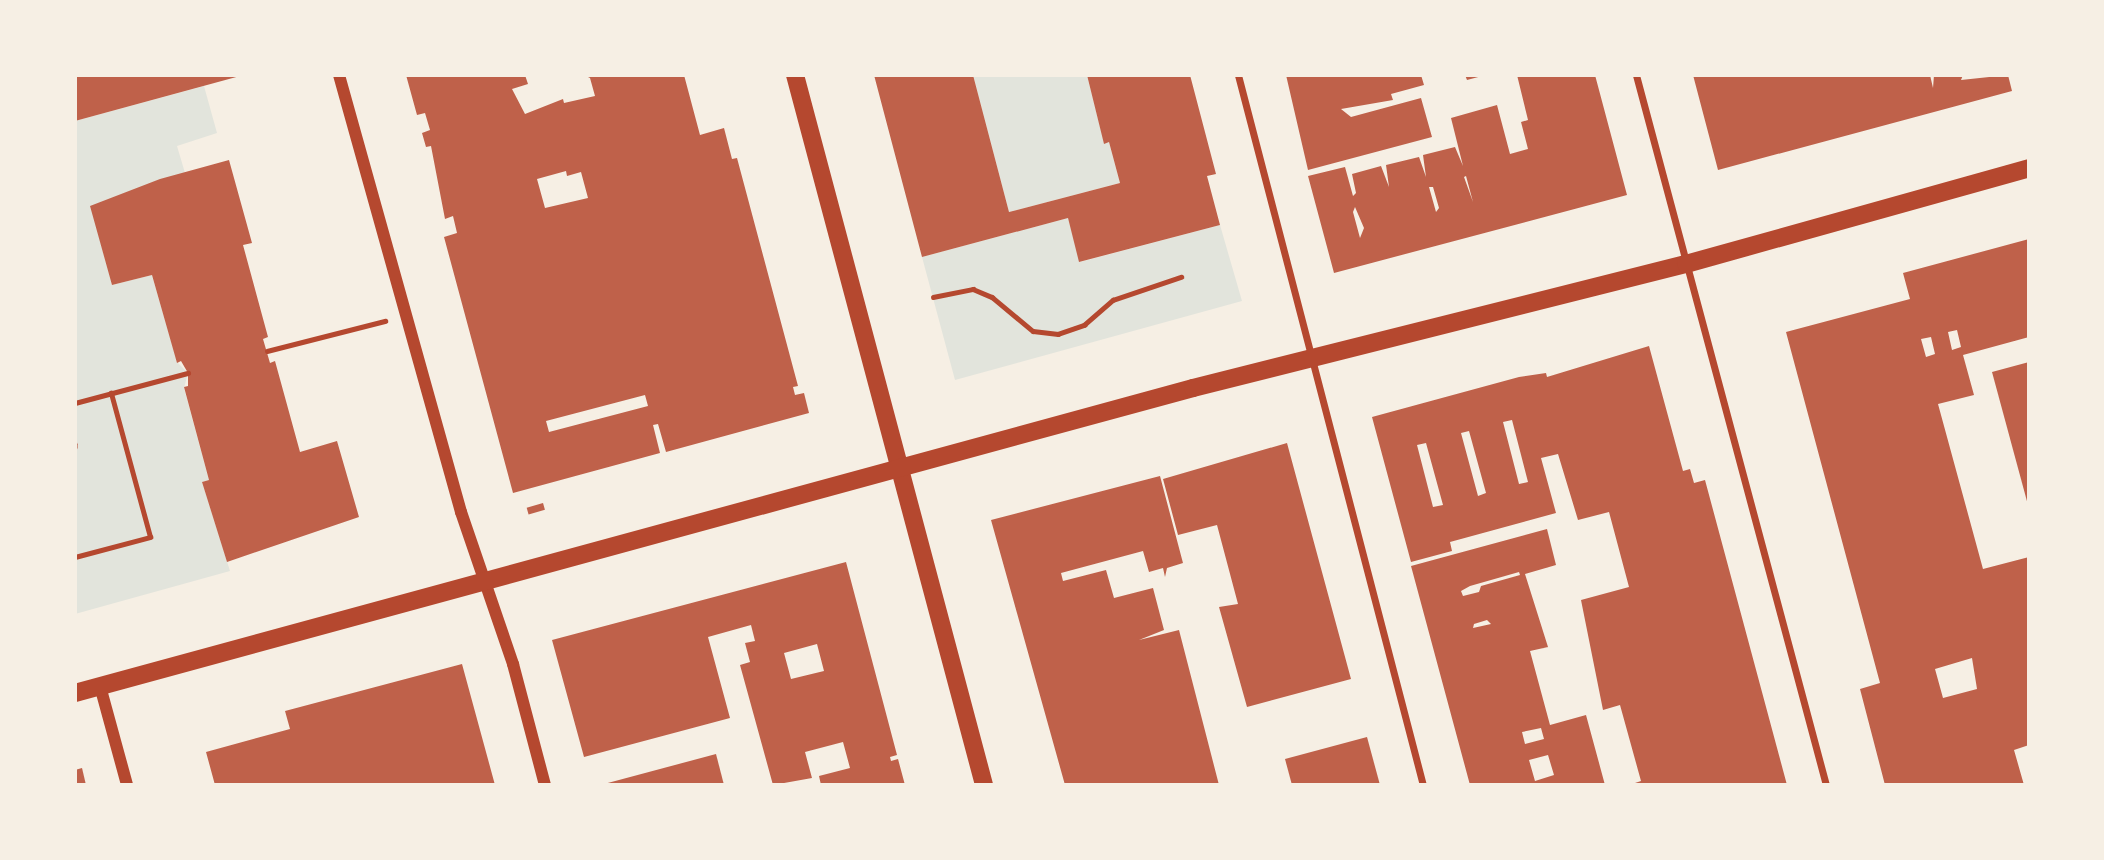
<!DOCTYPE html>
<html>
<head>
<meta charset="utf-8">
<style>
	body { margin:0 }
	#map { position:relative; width:2104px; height:860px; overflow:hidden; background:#f6efe4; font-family:"Alegreya Sans",sans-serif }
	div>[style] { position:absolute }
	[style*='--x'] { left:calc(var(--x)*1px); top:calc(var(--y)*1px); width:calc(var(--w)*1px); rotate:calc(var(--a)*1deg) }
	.green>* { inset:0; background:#e2e4dc }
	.building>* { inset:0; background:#bf614a; transform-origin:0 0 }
	.path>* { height:4.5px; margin:-2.25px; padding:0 2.25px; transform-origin:2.25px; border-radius:2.25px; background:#b5482f }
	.minor>* { height:7px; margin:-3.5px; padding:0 3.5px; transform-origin:3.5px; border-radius:3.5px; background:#b5482f }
	.tertiary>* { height:12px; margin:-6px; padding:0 6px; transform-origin:6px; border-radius:6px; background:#b5482f }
	.primary>* { height:18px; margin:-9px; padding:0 9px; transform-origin:9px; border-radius:9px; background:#b5482f }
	span { translate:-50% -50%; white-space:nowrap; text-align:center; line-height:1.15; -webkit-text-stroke:6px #f6efe4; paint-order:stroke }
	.frame { position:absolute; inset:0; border:77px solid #f6efe4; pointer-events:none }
</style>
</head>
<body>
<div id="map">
	<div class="green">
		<div style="clip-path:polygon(973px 75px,1087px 75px,1104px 143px,1109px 142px,1120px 183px,1009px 212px)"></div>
		<div style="clip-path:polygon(204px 86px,217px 133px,177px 146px,185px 173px,91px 207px,112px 285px,152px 275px,177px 362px,188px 373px,184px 388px,209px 480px,202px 482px,230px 571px,75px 614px,75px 121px)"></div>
		<div style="clip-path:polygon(1068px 218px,1080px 262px,1220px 225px,1242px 301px,955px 380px,922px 257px)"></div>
	</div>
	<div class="building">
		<div style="clip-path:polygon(75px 75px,240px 75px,240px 76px,75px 121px)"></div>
		<div style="clip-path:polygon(evenodd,406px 75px,525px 75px,528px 84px,512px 89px,525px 114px,563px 99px,564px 103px,595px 96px,590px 78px,584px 75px,684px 75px,700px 135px,724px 128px,732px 159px,737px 158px,798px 386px,793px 387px,795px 395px,804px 393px,809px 413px,666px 452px,658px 424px,653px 425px,660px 453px,513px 493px,444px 237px,457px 233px,453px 216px,445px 219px,431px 146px,426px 147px,422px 133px,430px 130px,425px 113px,417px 115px,406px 75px,566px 171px,567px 176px,581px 172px,588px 198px,545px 208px,537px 179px,566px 171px,406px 75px,645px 395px,648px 406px,549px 432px,546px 421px,645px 395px)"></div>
		<div style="clip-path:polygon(874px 75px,973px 75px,1009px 212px,1120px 183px,1109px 142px,1104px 144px,1087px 75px,1190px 75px,1216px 174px,1207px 176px,1220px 225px,1079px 262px,1068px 218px,922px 257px)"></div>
		<div style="clip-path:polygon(1286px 75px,1421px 75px,1424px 85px,1391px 94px,1393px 100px,1341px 109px,1351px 117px,1421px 98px,1432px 137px,1308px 170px)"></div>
		<div style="clip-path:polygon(1465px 75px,1482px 75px,1482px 76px,1467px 80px)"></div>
		<div style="clip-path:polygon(evenodd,1517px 75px,1595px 75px,1627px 195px,1334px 273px,1308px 176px,1345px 167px,1353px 196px,1356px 193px,1352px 174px,1381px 166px,1389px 187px,1386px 165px,1419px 157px,1426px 177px,1423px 155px,1455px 147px,1463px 166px,1451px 118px,1497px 105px,1510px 154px,1528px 149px,1521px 122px,1528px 120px,1517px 75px,1466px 176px,1473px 202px,1464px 177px,1466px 176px,1517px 75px,1429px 187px,1433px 187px,1439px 208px,1436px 212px,1429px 187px,1517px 75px,1355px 207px,1364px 228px,1360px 238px,1353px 212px,1355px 207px)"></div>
		<div style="clip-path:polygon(1693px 75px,1930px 75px,1933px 88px,1934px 75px,1963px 75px,1961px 80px,2008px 75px,2012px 91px,1718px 170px)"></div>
		<div style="clip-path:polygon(229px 160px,252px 243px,243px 245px,268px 337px,263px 339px,270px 363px,275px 361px,300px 452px,337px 441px,359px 517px,227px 562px,202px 482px,209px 480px,184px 387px,188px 386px,188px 373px,181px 361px,177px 363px,152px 275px,112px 285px,90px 206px,160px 179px)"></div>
		<div style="clip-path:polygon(evenodd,2029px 239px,2029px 337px,1963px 355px,1974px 395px,1938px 404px,1983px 569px,2029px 557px,2029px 745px,2014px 750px,2024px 785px,1885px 785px,1860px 689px,1880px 683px,1786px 332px,1910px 299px,1903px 273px,2029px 239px,1957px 330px,1961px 347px,1952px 350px,1948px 332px,1957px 330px,2029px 239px,1931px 337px,1935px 354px,1926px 357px,1921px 339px,1931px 337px,2029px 239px,1972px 658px,1977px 689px,1943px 698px,1935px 669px,1972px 658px)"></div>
		<div style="clip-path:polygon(evenodd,1649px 346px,1683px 471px,1690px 469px,1694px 483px,1705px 480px,1787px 785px,1629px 785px,1641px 781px,1620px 705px,1603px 710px,1581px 600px,1629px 587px,1609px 512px,1578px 520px,1558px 454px,1541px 458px,1556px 513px,1450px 542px,1452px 551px,1411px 562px,1372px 417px,1519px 377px,1546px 373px,1547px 377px,1649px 346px,1512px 420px,1528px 482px,1519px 484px,1503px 422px,1512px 420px,1649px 346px,1469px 431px,1486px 493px,1478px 496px,1461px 433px,1469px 431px,1649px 346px,1426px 443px,1443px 505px,1433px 507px,1417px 445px,1426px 443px)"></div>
		<div style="clip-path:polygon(2029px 362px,2029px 505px,2028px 505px,1992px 372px)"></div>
		<div style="clip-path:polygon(1287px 443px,1351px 679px,1247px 707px,1219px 607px,1238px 604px,1217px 525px,1178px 535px,1163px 479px)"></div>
		<div style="clip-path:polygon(1160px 476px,1183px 563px,1167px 568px,1165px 577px,1163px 568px,1149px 572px,1143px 551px,1061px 573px,1063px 581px,1106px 570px,1114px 598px,1153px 588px,1164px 630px,1139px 640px,1179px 630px,1219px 785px,1065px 785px,991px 520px)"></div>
		<div style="left:543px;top:503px;width:7px;height:17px;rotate:74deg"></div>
		<div style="clip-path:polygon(evenodd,1547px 529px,1556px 565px,1525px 574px,1548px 647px,1530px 651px,1550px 725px,1586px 715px,1605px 785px,1470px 785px,1411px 566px,1547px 529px,1519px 572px,1520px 575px,1481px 586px,1479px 592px,1463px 596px,1461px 591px,1470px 586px,1519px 572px,1547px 529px,1487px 620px,1491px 624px,1473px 628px,1474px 624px,1487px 620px,1547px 529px,1541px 728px,1544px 739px,1525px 744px,1522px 732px,1541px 728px,1547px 529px,1548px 755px,1554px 775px,1535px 781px,1529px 760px,1548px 755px)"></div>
		<div style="clip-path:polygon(evenodd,846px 562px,897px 755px,890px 757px,891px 761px,898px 759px,905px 785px,821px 785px,819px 776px,850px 768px,843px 742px,805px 752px,812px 778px,773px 785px,740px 665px,750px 662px,745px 643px,755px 641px,751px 625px,708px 637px,730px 718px,584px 757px,552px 640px,846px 562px,817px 644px,824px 671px,791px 679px,784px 653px,817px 644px)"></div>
		<div style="clip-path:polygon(462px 664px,495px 785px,215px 785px,206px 752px,290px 729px,285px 711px)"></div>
		<div style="clip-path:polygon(1367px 737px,1380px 785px,1292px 785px,1285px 759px)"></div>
		<div style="clip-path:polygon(716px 754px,724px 785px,604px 785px,604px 784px)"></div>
		<div style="clip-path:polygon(82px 768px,86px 785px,75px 785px,75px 770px)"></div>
	</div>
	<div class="path">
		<div style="--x:933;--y:297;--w:41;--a:-11.3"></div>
		<div style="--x:973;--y:289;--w:21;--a:23"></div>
		<div style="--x:992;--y:297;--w:53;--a:39.7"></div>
		<div style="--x:1033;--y:331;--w:25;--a:7"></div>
		<div style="--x:1058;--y:334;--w:28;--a:-19"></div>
		<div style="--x:1084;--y:325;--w:38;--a:-41"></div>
		<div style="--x:1113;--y:300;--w:72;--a:-18.7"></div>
		<div style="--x:267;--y:351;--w:122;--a:-14.3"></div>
		<div style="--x:75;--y:403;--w:117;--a:-14.9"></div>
		<div style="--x:75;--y:444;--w:3;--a:90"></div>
		<div style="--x:75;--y:557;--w:78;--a:-14.9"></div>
		<div style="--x:150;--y:537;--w:149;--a:-105.2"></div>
	</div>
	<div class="minor">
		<div style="--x:1238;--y:75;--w:734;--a:75.4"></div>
		<div style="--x:1636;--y:75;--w:735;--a:75.02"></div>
	</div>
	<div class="tertiary">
		<div style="--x:339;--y:75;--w:454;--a:74.4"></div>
		<div style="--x:461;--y:512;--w:161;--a:71.1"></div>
		<div style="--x:513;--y:664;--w:125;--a:75.2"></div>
		<div style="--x:100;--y:686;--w:103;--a:74.7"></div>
	</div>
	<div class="primary">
		<div style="--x:795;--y:75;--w:735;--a:75.09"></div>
		<div style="--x:75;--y:693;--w:1159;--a:-15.26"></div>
		<div style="--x:1193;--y:388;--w:508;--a:-14.12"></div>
		<div style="--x:1686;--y:264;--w:356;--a:-15.6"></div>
	</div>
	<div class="frame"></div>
</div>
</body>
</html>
